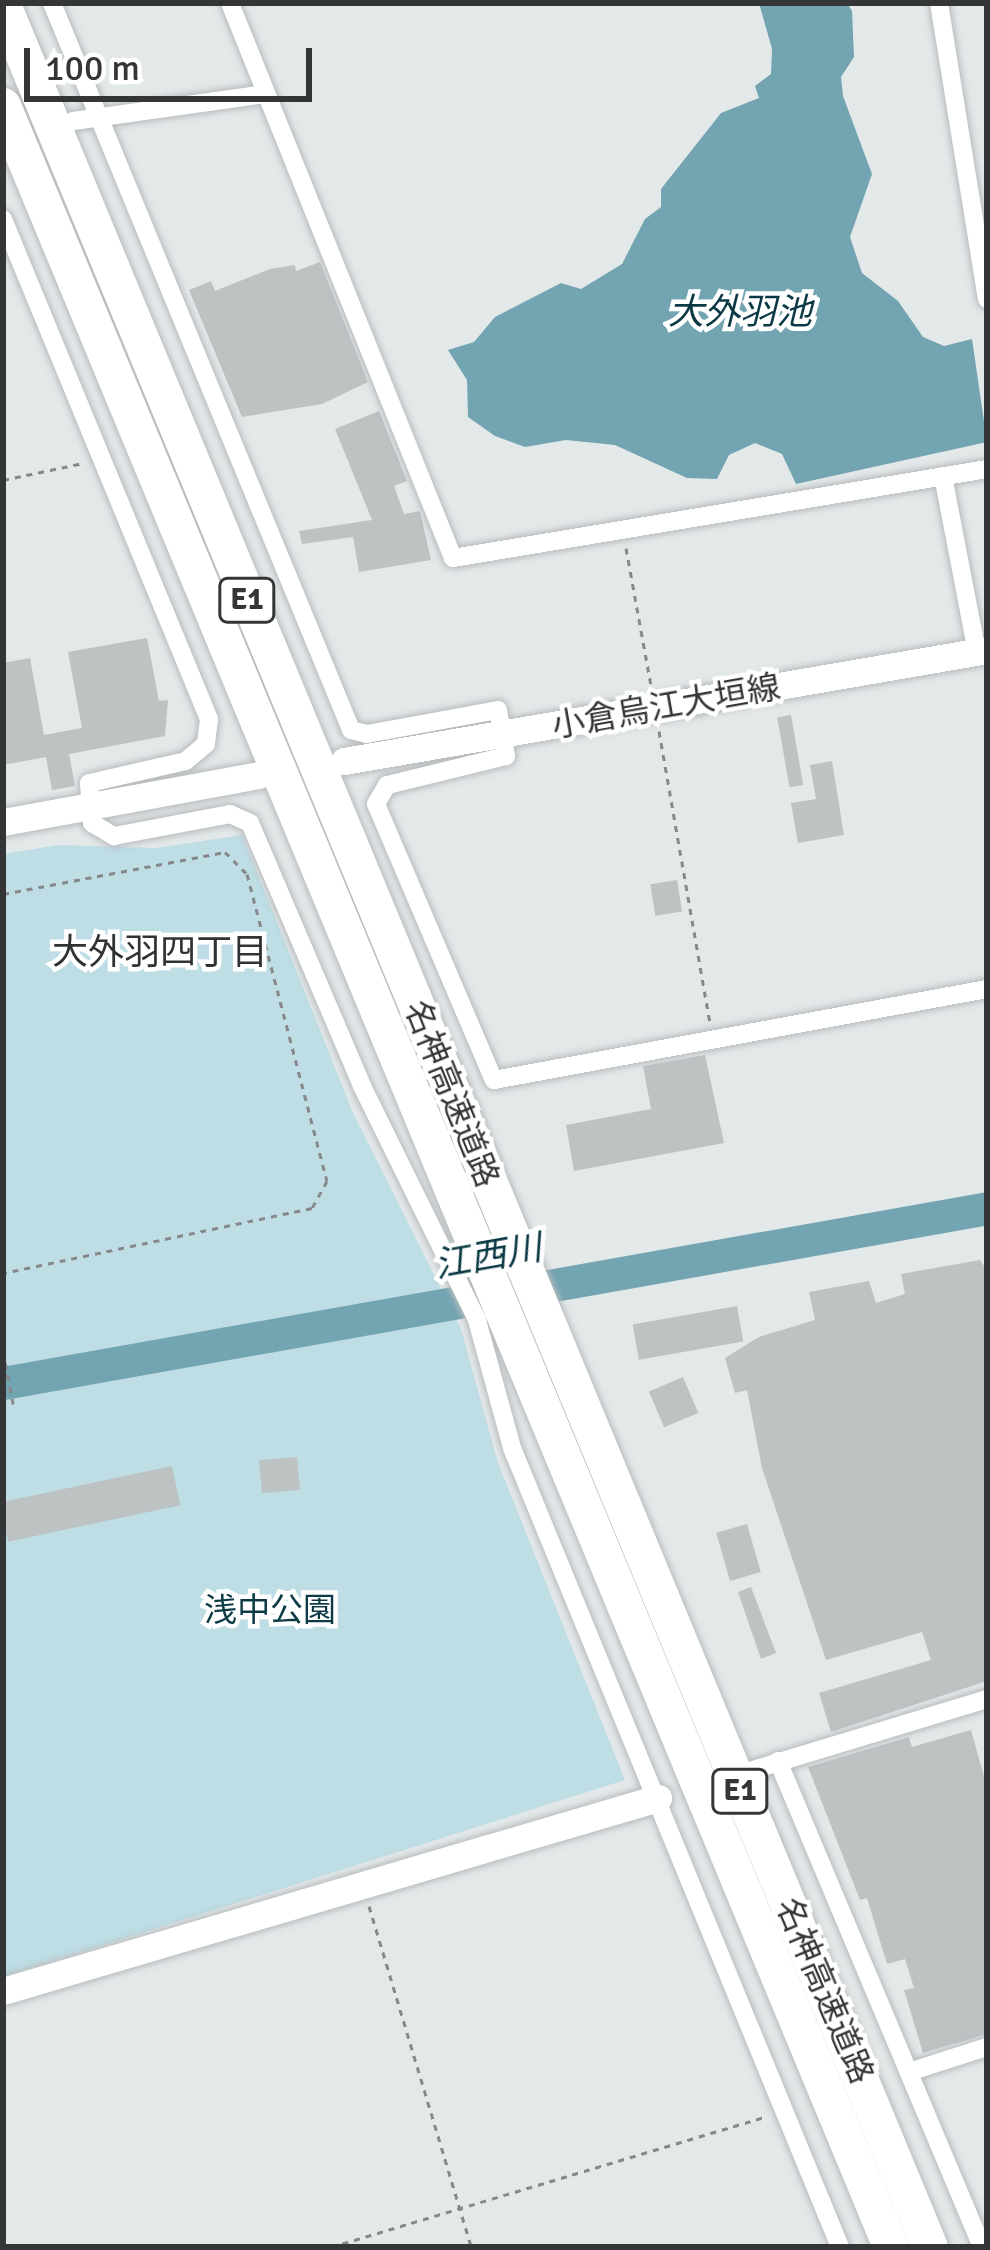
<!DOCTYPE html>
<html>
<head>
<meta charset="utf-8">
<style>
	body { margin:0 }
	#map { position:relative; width:990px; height:2250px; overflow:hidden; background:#e3e8e9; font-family:Signika,"Noto Sans JP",sans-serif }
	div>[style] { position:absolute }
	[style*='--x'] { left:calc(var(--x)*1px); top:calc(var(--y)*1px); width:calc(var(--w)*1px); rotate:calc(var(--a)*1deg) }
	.green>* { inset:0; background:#bedde5 }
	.water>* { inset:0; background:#73a4b1 }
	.river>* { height:33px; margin:-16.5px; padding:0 16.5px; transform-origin:16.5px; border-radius:16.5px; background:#73a4b1 }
	.building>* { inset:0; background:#bdc2c3; transform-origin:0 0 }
	.path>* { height:3px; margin-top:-1.5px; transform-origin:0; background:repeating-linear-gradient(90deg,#868889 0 6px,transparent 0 12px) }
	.roads { filter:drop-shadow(0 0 3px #b8bcbe) drop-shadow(0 0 3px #b8bcbe) }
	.street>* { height:18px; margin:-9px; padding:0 9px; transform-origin:9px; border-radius:9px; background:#fff }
	.secondary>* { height:27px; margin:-13.5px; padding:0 13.5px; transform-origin:13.5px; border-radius:13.5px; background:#fff }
	.highway>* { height:36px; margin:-18px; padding:0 18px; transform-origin:18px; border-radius:18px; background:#fff }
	span { translate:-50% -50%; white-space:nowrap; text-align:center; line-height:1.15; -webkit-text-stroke:9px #fff; paint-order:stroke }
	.shield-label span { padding:3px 9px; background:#fff; border:3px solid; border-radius:9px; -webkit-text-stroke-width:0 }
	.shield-label { font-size:30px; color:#343536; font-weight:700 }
	.street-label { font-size:33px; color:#343536 }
	.park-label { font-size:33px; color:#0c3b45 }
	.water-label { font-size:36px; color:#0a3943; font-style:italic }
	.neighbourhood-label { font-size:36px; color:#2f3334 }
	.frame { position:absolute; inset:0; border:6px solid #343536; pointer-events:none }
	.scale { position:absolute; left:24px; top:48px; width:288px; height:54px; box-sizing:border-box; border:6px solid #343536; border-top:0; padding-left:15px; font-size:36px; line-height:42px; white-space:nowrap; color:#343536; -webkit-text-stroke:9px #fff; paint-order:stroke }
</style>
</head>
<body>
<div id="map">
	<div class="green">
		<div style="clip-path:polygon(242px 835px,353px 1113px,461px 1329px,498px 1463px,625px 1780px,3px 1977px,3px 854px,59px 845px,156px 848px)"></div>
	</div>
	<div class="water">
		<div style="clip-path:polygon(759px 3px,847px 3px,852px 11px,854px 57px,841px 77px,843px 96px,872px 174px,850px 237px,862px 273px,898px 301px,923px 337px,944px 346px,972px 339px,987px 442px,796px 484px,782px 454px,755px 443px,729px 455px,717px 479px,687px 478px,615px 445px,566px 440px,525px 447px,495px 436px,468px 417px,467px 380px,448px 350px,474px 342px,495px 317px,561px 283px,581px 289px,622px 264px,645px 219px,661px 207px,661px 189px,721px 113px,759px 98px,755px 86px,771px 74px,772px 49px)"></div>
	</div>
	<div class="river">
		<div style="--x:3;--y:1383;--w:999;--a:-10.08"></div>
	</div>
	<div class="building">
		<div style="clip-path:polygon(320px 262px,368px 382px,322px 404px,242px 417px,189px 290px,211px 281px,215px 291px,270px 269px,295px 265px,296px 271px)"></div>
		<div style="clip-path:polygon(379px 411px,407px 481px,394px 486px,404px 514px,420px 511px,431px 560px,359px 572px,353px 537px,302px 544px,299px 531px,372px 520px,335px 429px)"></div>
		<div style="clip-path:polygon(147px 638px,159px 701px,168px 700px,165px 736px,69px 754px,75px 786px,52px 790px,46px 757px,3px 765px,3px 663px,30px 658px,44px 735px,82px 728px,68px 652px)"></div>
		<div style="left:791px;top:715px;width:71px;height:14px;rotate:80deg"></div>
		<div style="clip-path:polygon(832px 761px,844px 835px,798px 843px,791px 803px,816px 799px,810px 765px)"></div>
		<div style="left:677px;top:880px;width:32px;height:27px;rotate:81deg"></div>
		<div style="clip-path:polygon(705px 1055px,724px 1143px,574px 1171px,566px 1125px,651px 1109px,643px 1066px)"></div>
		<div style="clip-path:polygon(980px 1260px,987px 1270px,987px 1681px,831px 1732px,819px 1693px,931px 1660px,922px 1632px,826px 1660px,762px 1468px,747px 1390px,735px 1393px,725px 1358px,759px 1337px,815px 1320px,809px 1292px,869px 1281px,876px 1303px,905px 1294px,901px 1274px)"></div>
		<div style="left:737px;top:1306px;width:36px;height:106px;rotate:80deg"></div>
		<div style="left:683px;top:1377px;width:39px;height:37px;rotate:67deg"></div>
		<div style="left:297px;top:1457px;width:33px;height:38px;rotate:85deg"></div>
		<div style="left:172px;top:1466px;width:40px;height:176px;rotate:78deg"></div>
		<div style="left:747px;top:1524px;width:50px;height:32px;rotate:74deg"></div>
		<div style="clip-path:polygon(751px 1587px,776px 1653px,761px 1659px,738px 1592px)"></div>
		<div style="clip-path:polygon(971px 1730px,987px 1787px,987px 2034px,923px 2053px,904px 1990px,914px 1988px,905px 1959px,887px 1964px,867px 1898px,860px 1900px,808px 1767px,909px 1737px,912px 1747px)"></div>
	</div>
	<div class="path">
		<div style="--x:3;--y:480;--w:82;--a:-12"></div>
		<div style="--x:626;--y:548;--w:140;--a:79.7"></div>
		<div style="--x:659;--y:731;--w:296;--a:80.1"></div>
		<div style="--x:3;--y:894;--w:226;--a:-10.7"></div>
		<div style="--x:225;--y:852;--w:31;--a:45"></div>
		<div style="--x:247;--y:874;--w:317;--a:75.4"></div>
		<div style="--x:327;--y:1181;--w:31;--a:119"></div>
		<div style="--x:312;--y:1208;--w:316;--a:168.1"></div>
		<div style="--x:3;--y:1351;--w:58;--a:79.1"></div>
		<div style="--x:369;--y:1906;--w:356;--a:73.3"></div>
		<div style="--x:331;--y:2247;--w:455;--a:-16.7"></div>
	</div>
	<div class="roads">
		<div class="street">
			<div style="--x:52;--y:3;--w:786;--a:67.64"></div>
			<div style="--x:351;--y:730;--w:16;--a:14"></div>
			<div style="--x:367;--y:734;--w:133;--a:-10.4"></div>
			<div style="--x:498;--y:710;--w:47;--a:80.1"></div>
			<div style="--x:506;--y:756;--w:122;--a:166.3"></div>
			<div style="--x:387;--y:785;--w:22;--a:120"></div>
			<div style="--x:376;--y:804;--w:300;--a:66.9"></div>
			<div style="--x:494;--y:1080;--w:501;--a:-10.46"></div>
			<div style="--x:230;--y:3;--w:598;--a:68.11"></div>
			<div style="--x:453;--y:558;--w:541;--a:-9.46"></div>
			<div style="--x:939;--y:3;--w:300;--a:80.8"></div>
			<div style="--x:73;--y:121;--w:195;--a:-8"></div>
			<div style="--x:3;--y:219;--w:541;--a:67.61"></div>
			<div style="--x:209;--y:719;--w:25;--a:97"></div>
			<div style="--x:206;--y:744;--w:26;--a:140"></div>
			<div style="--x:186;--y:761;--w:99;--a:167.2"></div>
			<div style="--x:89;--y:783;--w:40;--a:85.7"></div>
			<div style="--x:92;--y:823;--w:26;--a:31"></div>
			<div style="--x:114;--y:836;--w:118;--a:-10.7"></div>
			<div style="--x:230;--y:814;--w:22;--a:24"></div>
			<div style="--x:250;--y:823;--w:286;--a:66.9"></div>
			<div style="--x:362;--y:1086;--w:261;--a:63.8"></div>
			<div style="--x:477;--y:1320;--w:133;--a:74.7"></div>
			<div style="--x:512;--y:1448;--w:864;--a:67.68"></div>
			<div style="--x:943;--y:476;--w:179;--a:79.1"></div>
			<div style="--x:778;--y:1761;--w:527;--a:67.23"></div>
			<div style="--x:753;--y:1770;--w:245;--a:-16.9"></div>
			<div style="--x:909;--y:2072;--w:82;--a:-17.8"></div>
		</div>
		<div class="secondary">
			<div style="--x:344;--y:761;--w:653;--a:-9.79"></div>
			<div style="--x:3;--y:822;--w:259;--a:-10.4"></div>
			<div style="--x:3;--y:1991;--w:683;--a:-16.42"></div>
		</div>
		<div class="highway">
			<div style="--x:3;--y:5;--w:2426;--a:67.54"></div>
			<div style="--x:3;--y:106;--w:2318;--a:67.47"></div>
		</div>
	</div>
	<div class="shield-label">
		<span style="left:247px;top:600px">E1</span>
		<span style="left:740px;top:1791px">E1</span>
	</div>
	<div class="street-label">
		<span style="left:666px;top:707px;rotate:-10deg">小倉烏江大垣線</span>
		<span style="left:451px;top:1094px;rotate:68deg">名神高速道路</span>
		<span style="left:824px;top:1991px;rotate:67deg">名神高速道路</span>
	</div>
	<div class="park-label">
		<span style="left:270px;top:1611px">浅中公園</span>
	</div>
	<div class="water-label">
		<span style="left:740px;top:313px">大外羽池</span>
		<span style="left:488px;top:1257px;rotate:-10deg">江西川</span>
	</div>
	<div class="neighbourhood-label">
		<span style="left:160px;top:953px">大外羽四丁目</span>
	</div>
	<div class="frame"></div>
	<div class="scale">100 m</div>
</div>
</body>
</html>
